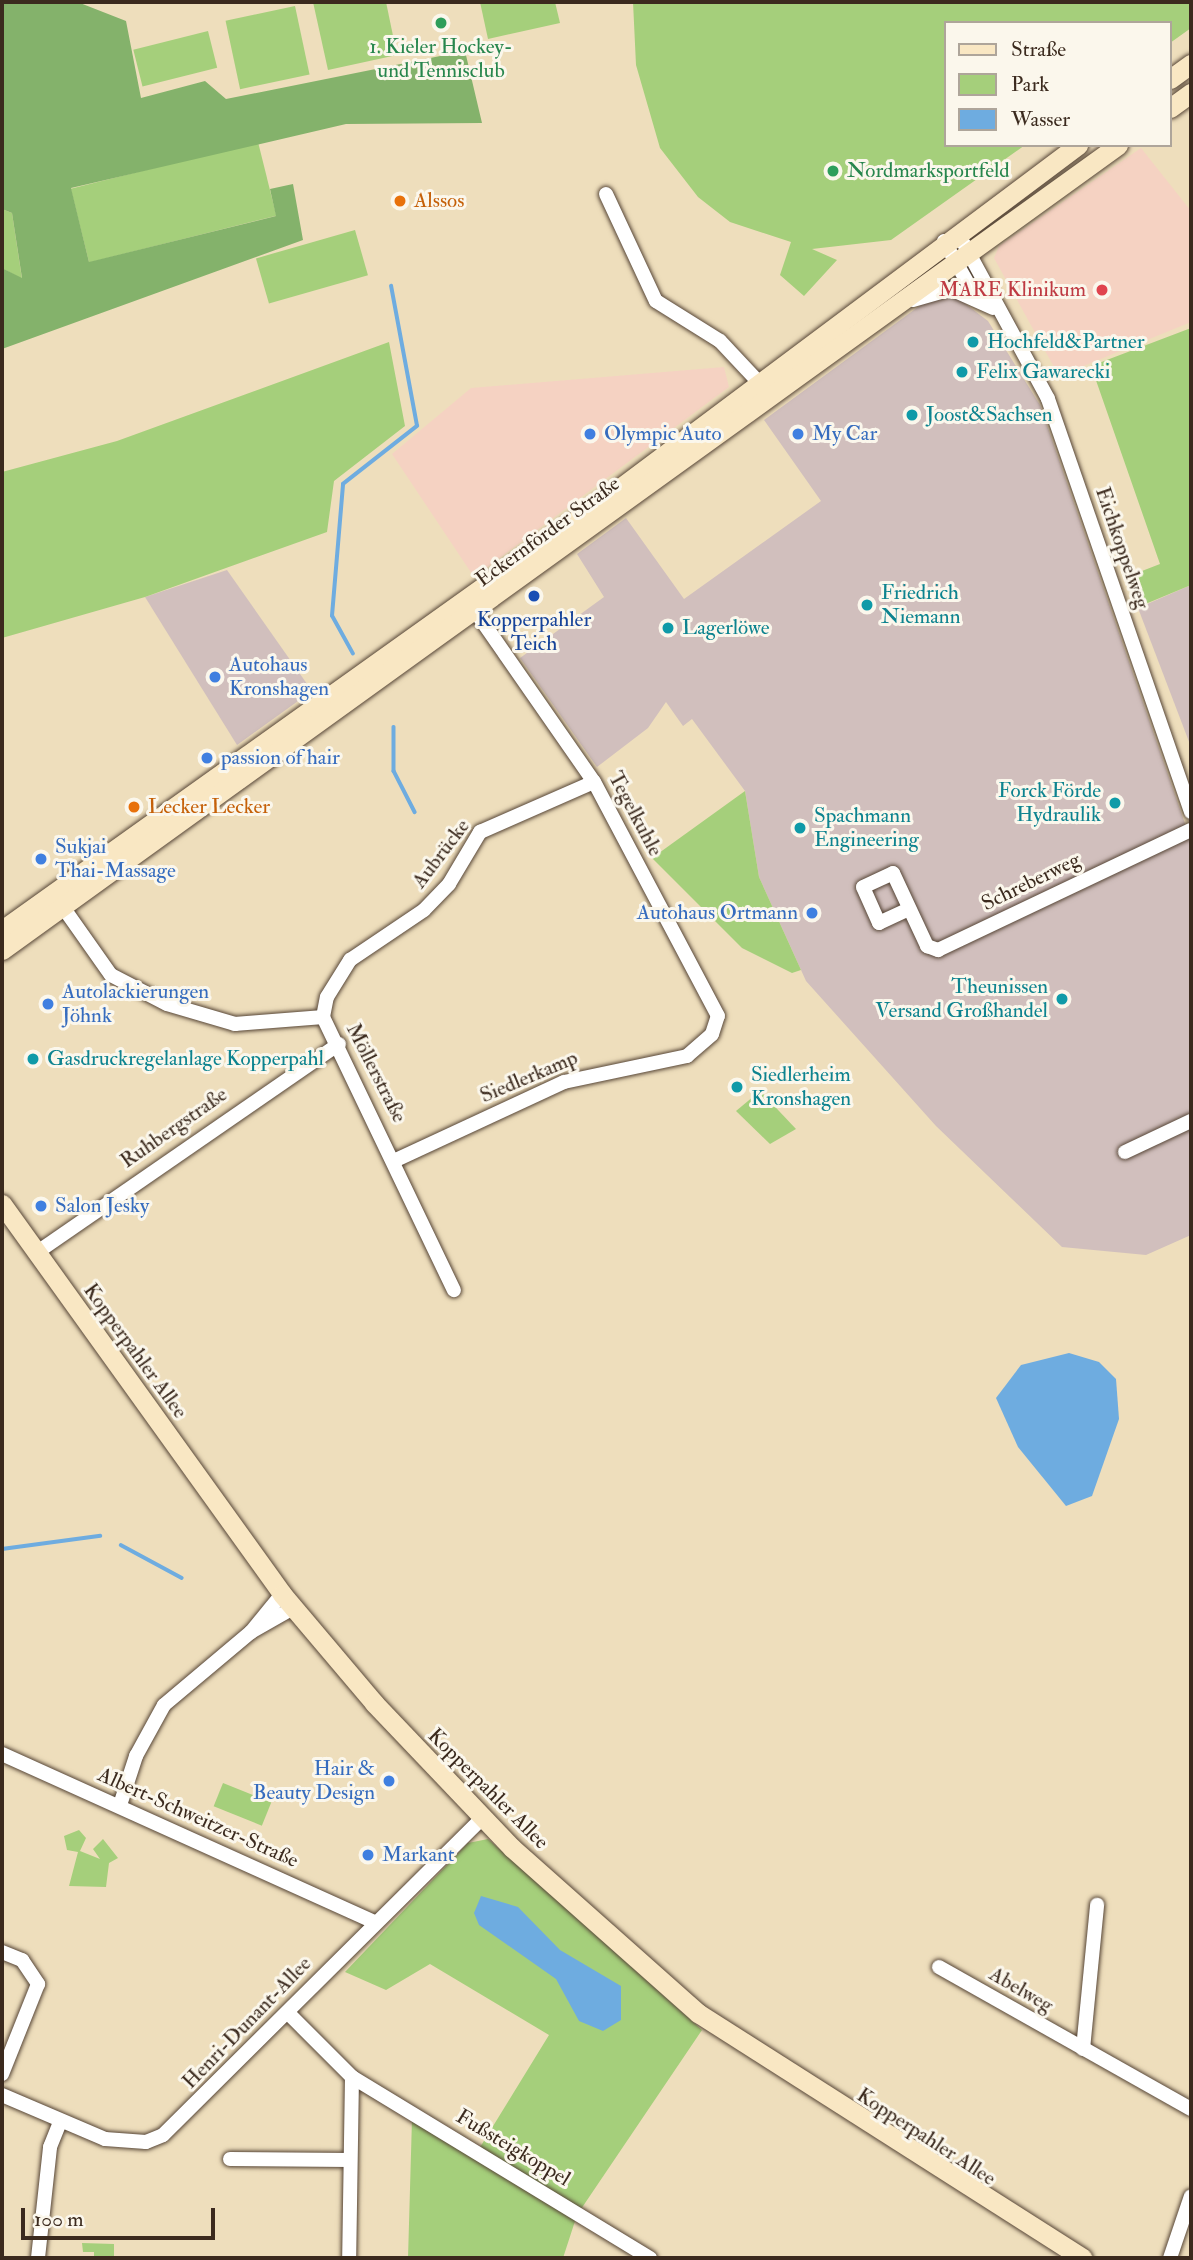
<!DOCTYPE html>
<html>
<head>
<meta charset="utf-8">
<style>
	body { margin:0 }
	#map { position:relative; width:1193px; height:2260px; overflow:hidden; background:#eedebc; font-family:"IM FELL Double Pica",serif }
	div>[style] { position:absolute }
	[style*='--x'] { left:calc(var(--x)*1px); top:calc(var(--y)*1px); width:calc(var(--w)*1px); rotate:calc(var(--a)*1deg) }
	.built>* { inset:0; background:#f5d2c2 }
	.industrial>* { inset:0; background:#d1bfbd }
	.green>* { inset:0; background:#a5cf7b; transform-origin:0 0 }
	.forest>* { inset:0; background:#84b26b }
	.water>* { inset:0; background:#6eace0 }
	.stream>* { height:3.5px; margin:-1.75px; padding:0 1.75px; transform-origin:1.75px; border-radius:1.75px; background:#6eace0 }
	.roads { filter:drop-shadow(0 0 2px #564536) drop-shadow(0 0 2px #564536) }
	.street>* { height:14px; margin:-7px; padding:0 7px; transform-origin:7px; border-radius:7px; background:#fff }
	.secondary>* { height:19px; margin:-9.5px; padding:0 9.5px; transform-origin:9.5px; border-radius:9.5px; background:#f9e7c3 }
	.dots>* { width:19px; height:19px; translate:-50% -50%; box-sizing:border-box; border:4px solid #fbf7ec; border-radius:50% }
	span { translate:-50% -50%; white-space:nowrap; text-align:center; line-height:1.15; -webkit-text-stroke:6px #fbf7ec; paint-order:stroke }
	.leisure-label { font-size:21px; color:#27864d }
	.left { translate:0 -50%; text-align:left }
	.food-label { font-size:21px; color:#c56008 }
	.health-label { font-size:21px; color:#be3a42 }
	.right { translate:-100% -50%; text-align:right }
	.culture-label { font-size:21px; color:#0d838f }
	.shop-label { font-size:21px; color:#366cbe }
	.street-label { font-size:21px; color:#3b2a1e }
	.transit-label { font-size:21px; color:#164399 }
	.frame { position:absolute; inset:0; border:4px solid #3b2a1e; pointer-events:none }
	.legend { position:absolute; left:944px; top:21px; width:228px; height:126px; box-sizing:border-box; background:#fbf7ec; border:2px solid #aea59a; margin:0; padding:9px 12px; list-style:none; font-size:21px; color:#3b2a1e }
	.legend li { display:flex; align-items:center; gap:14px; height:35px }
	.legend b { width:35px; border:2px solid #aea59a }
	.scale { position:absolute; left:21px; top:2208px; width:194px; height:32px; box-sizing:border-box; border:4px solid #3b2a1e; border-top:0; padding-left:9px; font-size:21px; line-height:24px; white-space:nowrap; color:#3b2a1e; -webkit-text-stroke:5px #fbf7ec; paint-order:stroke }
</style>
</head>
<body>
<div id="map">
	<div class="built">
		<div style="clip-path:polygon(1141px 148px,1191px 211px,1191px 322px,1059px 376px,994px 258px,999px 246px)"></div>
		<div style="clip-path:polygon(724px 367px,729px 387px,474px 577px,392px 454px,471px 388px)"></div>
	</div>
	<div class="industrial">
		<div style="clip-path:polygon(933px 296px,959px 299px,988px 321px,1040px 405px,1191px 841px,1191px 1235px,1146px 1255px,1062px 1247px,936px 1126px,806px 981px,759px 877px,745px 791px,692px 719px,683px 726px,666px 702px,648px 728px,597px 767px,520px 658px,604px 597px,577px 554px,626px 518px,684px 599px,821px 501px,764px 420px)"></div>
		<div style="clip-path:polygon(227px 570px,312px 691px,237px 745px,145px 597px)"></div>
		<div style="clip-path:polygon(1191px 585px,1191px 747px,1138px 608px)"></div>
	</div>
	<div class="green">
		<div style="clip-path:polygon(313px 2px,386px 2px,397px 55px,328px 70px)"></div>
		<div style="clip-path:polygon(480px 2px,555px 2px,560px 23px,488px 39px)"></div>
		<div style="clip-path:polygon(633px 2px,1191px 2px,1191px 28px,1170px 43px,1170px 23px,946px 23px,946px 145px,1025px 145px,891px 240px,812px 249px,837px 260px,804px 296px,780px 275px,791px 242px,730px 222px,698px 197px,660px 148px,636px 65px)"></div>
		<div style="left:295px;top:6px;width:70px;height:71px;rotate:78deg"></div>
		<div style="left:208px;top:31px;width:38px;height:77px;rotate:76deg"></div>
		<div style="left:258px;top:142px;width:76px;height:193px;rotate:76deg"></div>
		<div style="clip-path:polygon(2px 209px,12px 213px,22px 279px,2px 268px)"></div>
		<div style="left:355px;top:230px;width:47px;height:103px;rotate:74deg"></div>
		<div style="clip-path:polygon(1191px 328px,1191px 585px,1143px 605px,1129px 576px,1160px 564px,1091px 366px)"></div>
		<div style="clip-path:polygon(389px 342px,405px 426px,334px 481px,327px 532px,145px 597px,2px 638px,2px 472px,117px 441px)"></div>
		<div style="clip-path:polygon(745px 791px,759px 877px,801px 970px,792px 973px,742px 948px,652px 858px)"></div>
		<div style="clip-path:polygon(760px 1091px,796px 1129px,770px 1144px,736px 1111px)"></div>
		<div style="left:223px;top:1783px;width:52px;height:25px;rotate:22deg"></div>
		<div style="clip-path:polygon(79px 1830px,86px 1838px,80px 1851px,100px 1859px,93px 1849px,103px 1839px,118px 1858px,109px 1863px,106px 1887px,69px 1886px,78px 1852px,67px 1850px,64px 1836px)"></div>
		<div style="clip-path:polygon(488px 1839px,702px 2030px,577px 2215px,563px 2258px,408px 2258px,412px 2119px,474px 2157px,549px 2035px,430px 1964px,386px 1990px,345px 1972px,468px 1843px)"></div>
		<div style="clip-path:polygon(82px 2243px,114px 2244px,114px 2258px,94px 2258px,94px 2252px,83px 2252px)"></div>
	</div>
	<div class="forest">
		<div style="clip-path:polygon(2px 2px,80px 3px,126px 21px,141px 98px,205px 81px,226px 99px,465px 51px,482px 123px,346px 124px,71px 188px,89px 262px,276px 216px,270px 189px,293px 184px,303px 240px,2px 349px,2px 268px,22px 278px,12px 213px,2px 209px)"></div>
	</div>
	<div class="water">
		<div style="clip-path:polygon(1069px 1353px,1099px 1362px,1116px 1379px,1119px 1419px,1092px 1496px,1066px 1506px,1018px 1447px,996px 1398px,1021px 1365px)"></div>
		<div style="clip-path:polygon(481px 1896px,518px 1907px,560px 1950px,621px 1986px,621px 2020px,603px 2031px,579px 2021px,556px 1979px,479px 1925px,474px 1913px)"></div>
	</div>
	<div class="stream">
		<div style="--x:353;--y:654;--w:43;--a:-118.9"></div>
		<div style="--x:332;--y:616;--w:132;--a:-85.2"></div>
		<div style="--x:343;--y:484;--w:94;--a:-38.1"></div>
		<div style="--x:417;--y:426;--w:142;--a:-100.5"></div>
		<div style="--x:394;--y:727;--w:44;--a:90"></div>
		<div style="--x:394;--y:771;--w:46;--a:62.9"></div>
		<div style="--x:121;--y:1545;--w:69;--a:28.4"></div>
		<div style="--x:2;--y:1549;--w:99;--a:-7.6"></div>
	</div>
	<div class="roads">
		<div class="street">
			<div style="--x:606;--y:194;--w:118;--a:65"></div>
			<div style="--x:656;--y:301;--w:75;--a:32"></div>
			<div style="--x:720;--y:341;--w:67;--a:46.8"></div>
			<div style="--x:944;--y:241;--w:63;--a:60.6"></div>
			<div style="--x:964;--y:244;--w:176;--a:61.5"></div>
			<div style="--x:1048;--y:399;--w:437;--a:70.9"></div>
			<div style="--x:913;--y:300;--w:40;--a:-16"></div>
			<div style="--x:951;--y:289;--w:46;--a:24.3"></div>
			<div style="--x:58;--y:900;--w:92;--a:54.8"></div>
			<div style="--x:111;--y:975;--w:63;--a:27.4"></div>
			<div style="--x:167;--y:1004;--w:71;--a:16.4"></div>
			<div style="--x:235;--y:1024;--w:88;--a:-4.5"></div>
			<div style="--x:323;--y:1017;--w:303;--a:64.4"></div>
			<div style="--x:909;--y:909;--w:33;--a:155"></div>
			<div style="--x:879;--y:923;--w:39;--a:-114"></div>
			<div style="--x:863;--y:887;--w:33;--a:-25"></div>
			<div style="--x:893;--y:873;--w:81;--a:65"></div>
			<div style="--x:927;--y:946;--w:12;--a:20"></div>
			<div style="--x:938;--y:950;--w:280;--a:-25.4"></div>
			<div style="--x:323;--y:1017;--w:20;--a:-79"></div>
			<div style="--x:327;--y:997;--w:44;--a:-58.1"></div>
			<div style="--x:350;--y:960;--w:89;--a:-34"></div>
			<div style="--x:424;--y:910;--w:36;--a:-46"></div>
			<div style="--x:449;--y:884;--w:61;--a:-59.2"></div>
			<div style="--x:480;--y:832;--w:124;--a:-23.7"></div>
			<div style="--x:1125;--y:1152;--w:73;--a:-25.2"></div>
			<div style="--x:396;--y:1160;--w:185;--a:-24.9"></div>
			<div style="--x:564;--y:1082;--w:126;--a:-11.9"></div>
			<div style="--x:687;--y:1056;--w:33;--a:-41"></div>
			<div style="--x:712;--y:1034;--w:19;--a:-72"></div>
			<div style="--x:718;--y:1016;--w:265;--a:-117.9"></div>
			<div style="--x:594;--y:782;--w:219;--a:-124.8"></div>
			<div style="--x:36;--y:1253;--w:368;--a:-34.6"></div>
			<div style="--x:251;--y:1632;--w:49;--a:-50.8"></div>
			<div style="--x:2;--y:1754;--w:410;--a:24.3"></div>
			<div style="--x:120;--y:1805;--w:52;--a:-71.9"></div>
			<div style="--x:136;--y:1756;--w:58;--a:-61.2"></div>
			<div style="--x:164;--y:1705;--w:114;--a:-40"></div>
			<div style="--x:251;--y:1632;--w:48;--a:-29.7"></div>
			<div style="--x:2;--y:1952;--w:22;--a:22"></div>
			<div style="--x:22;--y:1960;--w:29;--a:56"></div>
			<div style="--x:38;--y:1984;--w:97;--a:111.8"></div>
			<div style="--x:939;--y:1967;--w:289;--a:29.4"></div>
			<div style="--x:288;--y:2013;--w:91;--a:45"></div>
			<div style="--x:352;--y:2077;--w:181;--a:90.9"></div>
			<div style="--x:1083;--y:2049;--w:145;--a:-84.4"></div>
			<div style="--x:352;--y:2077;--w:349;--a:31.3"></div>
			<div style="--x:2;--y:2095;--w:112;--a:23.1"></div>
			<div style="--x:105;--y:2139;--w:41;--a:4.2"></div>
			<div style="--x:146;--y:2142;--w:18;--a:-22"></div>
			<div style="--x:163;--y:2135;--w:450;--a:-44.8"></div>
			<div style="--x:230;--y:2159;--w:120;--a:0.5"></div>
			<div style="--x:38;--y:2258;--w:112;--a:-83.8"></div>
			<div style="--x:50;--y:2147;--w:27;--a:-68"></div>
			<div style="--x:1170;--y:2258;--w:65;--a:-71.3"></div>
		</div>
		<div class="secondary">
			<div style="--x:1170;--y:79;--w:26;--a:-36"></div>
			<div style="--x:1170;--y:108;--w:26;--a:-36"></div>
			<div style="--x:2;--y:930;--w:721;--a:-35.52"></div>
			<div style="--x:589;--y:511;--w:611;--a:-36.81"></div>
			<div style="--x:2;--y:950;--w:1376;--a:-35.8"></div>
			<div style="--x:2;--y:1204;--w:480;--a:54.3"></div>
			<div style="--x:282;--y:1594;--w:143;--a:49.8"></div>
			<div style="--x:374;--y:1703;--w:200;--a:46.4"></div>
			<div style="--x:512;--y:1848;--w:249;--a:41.6"></div>
			<div style="--x:698;--y:2013;--w:456;--a:32.5"></div>
		</div>
	</div>
	<div class="dots">
		<div style="left:441px;top:23px;background:#2e9e5b"></div>
		<div style="left:833px;top:171px;background:#2e9e5b"></div>
		<div style="left:400px;top:201px;background:#e8710a"></div>
		<div style="left:1102px;top:290px;background:#e0444e"></div>
		<div style="left:973px;top:342px;background:#0f9aa8"></div>
		<div style="left:962px;top:372px;background:#0f9aa8"></div>
		<div style="left:912px;top:415px;background:#0f9aa8"></div>
		<div style="left:590px;top:434px;background:#3f7fe0"></div>
		<div style="left:798px;top:434px;background:#3f7fe0"></div>
		<div style="left:534px;top:596px;background:#1a4fb4"></div>
		<div style="left:867px;top:605px;background:#0f9aa8"></div>
		<div style="left:668px;top:628px;background:#0f9aa8"></div>
		<div style="left:215px;top:677px;background:#3f7fe0"></div>
		<div style="left:207px;top:758px;background:#3f7fe0"></div>
		<div style="left:1115px;top:803px;background:#0f9aa8"></div>
		<div style="left:134px;top:807px;background:#e8710a"></div>
		<div style="left:800px;top:828px;background:#0f9aa8"></div>
		<div style="left:41px;top:859px;background:#3f7fe0"></div>
		<div style="left:812px;top:913px;background:#3f7fe0"></div>
		<div style="left:1062px;top:999px;background:#0f9aa8"></div>
		<div style="left:48px;top:1004px;background:#3f7fe0"></div>
		<div style="left:33px;top:1059px;background:#0f9aa8"></div>
		<div style="left:737px;top:1087px;background:#0f9aa8"></div>
		<div style="left:41px;top:1206px;background:#3f7fe0"></div>
		<div style="left:389px;top:1781px;background:#3f7fe0"></div>
		<div style="left:368px;top:1855px;background:#3f7fe0"></div>
	</div>
	<div class="leisure-label">
		<span style="left:441px;top:59px">1. Kieler Hockey-<br>und Tennisclub</span>
		<span class="left" style="left:847px;top:171px">Nordmarksportfeld</span>
	</div>
	<div class="food-label">
		<span class="left" style="left:414px;top:201px">Alssos</span>
		<span class="left" style="left:148px;top:807px">Lecker Lecker</span>
	</div>
	<div class="health-label">
		<span class="right" style="left:1086px;top:290px">MARE Klinikum</span>
	</div>
	<div class="culture-label">
		<span class="left" style="left:987px;top:342px">Hochfeld&amp;Partner</span>
		<span class="left" style="left:976px;top:372px">Felix Gawarecki</span>
		<span class="left" style="left:926px;top:415px">Joost&amp;Sachsen</span>
		<span class="left" style="left:881px;top:605px">Friedrich<br>Niemann</span>
		<span class="left" style="left:682px;top:628px">Lagerlöwe</span>
		<span class="right" style="left:1101px;top:803px">Forck Förde<br>Hydraulik</span>
		<span class="left" style="left:814px;top:828px">Spachmann<br>Engineering</span>
		<span class="right" style="left:1048px;top:999px">Theunissen<br>Versand Großhandel</span>
		<span class="left" style="left:47px;top:1059px">Gasdruckregelanlage Kopperpahl</span>
		<span class="left" style="left:751px;top:1087px">Siedlerheim<br>Kronshagen</span>
	</div>
	<div class="shop-label">
		<span class="left" style="left:604px;top:434px">Olympic Auto</span>
		<span class="left" style="left:812px;top:434px">My Car</span>
		<span class="left" style="left:229px;top:677px">Autohaus<br>Kronshagen</span>
		<span class="left" style="left:221px;top:758px">passion of hair</span>
		<span class="left" style="left:55px;top:859px">Sukjai<br>Thai-Massage</span>
		<span class="right" style="left:798px;top:913px">Autohaus Ortmann</span>
		<span class="left" style="left:62px;top:1004px">Autolackierungen<br>Jöhnk</span>
		<span class="left" style="left:55px;top:1206px">Salon Jesky</span>
		<span class="right" style="left:375px;top:1781px">Hair &amp;<br>Beauty Design</span>
		<span class="left" style="left:382px;top:1855px">Markant</span>
	</div>
	<div class="street-label">
		<span style="left:548px;top:532px;rotate:-36deg">Eckernförder Straße</span>
		<span style="left:1122px;top:548px;rotate:71deg">Eichkoppelweg</span>
		<span style="left:635px;top:814px;rotate:62deg">Tegelkuhle</span>
		<span style="left:441px;top:854px;rotate:-53deg">Aubrücke</span>
		<span style="left:1031px;top:882px;rotate:-26deg">Schreberweg</span>
		<span style="left:376px;top:1073px;rotate:63deg">Möllerstraße</span>
		<span style="left:529px;top:1077px;rotate:-23deg">Siedlerkamp</span>
		<span style="left:174px;top:1128px;rotate:-35deg">Ruhbergstraße</span>
		<span style="left:135px;top:1351px;rotate:54deg">Kopperpahler Allee</span>
		<span style="left:488px;top:1789px;rotate:45deg">Kopperpahler Allee</span>
		<span style="left:198px;top:1818px;rotate:24deg">Albert-Schweitzer-Straße</span>
		<span style="left:1021px;top:1990px;rotate:30deg">Abelweg</span>
		<span style="left:247px;top:2023px;rotate:-46deg">Henri-Dunant-Allee</span>
		<span style="left:926px;top:2137px;rotate:33deg">Kopperpahler Allee</span>
		<span style="left:513px;top:2148px;rotate:31deg">Fußsteigkoppel</span>
	</div>
	<div class="transit-label">
		<span style="left:534px;top:632px">Kopperpahler<br>Teich</span>
	</div>
	<div class="frame"></div>
	<ul class="legend">
	<li><b style="height:9px;background:#f9e7c3"></b>Straße</li>
	<li><b style="height:19px;background:#a5cf7b"></b>Park</li>
	<li><b style="height:19px;background:#6eace0"></b>Wasser</li>
	</ul>
	<div class="scale">100 m</div>
</div>
</body>
</html>
